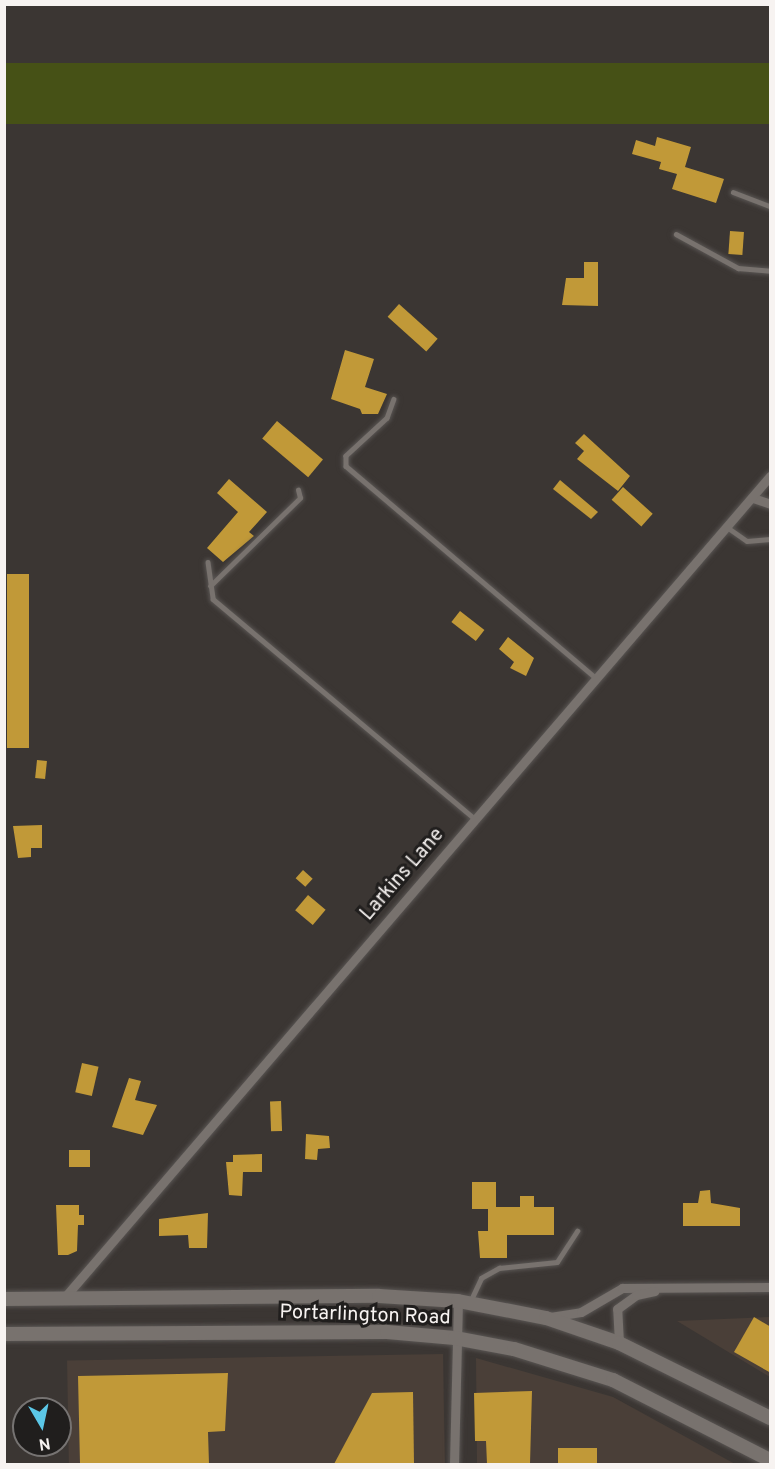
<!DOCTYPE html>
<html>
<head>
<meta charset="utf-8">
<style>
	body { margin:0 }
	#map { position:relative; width:775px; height:1469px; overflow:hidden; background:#3b3633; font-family:Overpass,sans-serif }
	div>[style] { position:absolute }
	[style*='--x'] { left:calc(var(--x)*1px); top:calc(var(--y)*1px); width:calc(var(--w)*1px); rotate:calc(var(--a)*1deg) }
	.built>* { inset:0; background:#4a3f38; transform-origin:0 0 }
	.green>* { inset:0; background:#465116; transform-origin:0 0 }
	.building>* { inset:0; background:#c19938; transform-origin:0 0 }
	.roads { filter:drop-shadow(0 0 2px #595553) drop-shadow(0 0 2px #595553) }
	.service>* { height:4.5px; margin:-2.25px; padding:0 2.25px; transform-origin:2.25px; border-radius:2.25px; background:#78726e }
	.minor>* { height:9px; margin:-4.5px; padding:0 4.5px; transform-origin:4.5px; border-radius:4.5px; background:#78726e }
	.secondary>* { height:14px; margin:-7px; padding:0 7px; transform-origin:7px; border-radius:7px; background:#78726e }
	span { translate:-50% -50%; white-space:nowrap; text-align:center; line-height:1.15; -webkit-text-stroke:6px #201e1d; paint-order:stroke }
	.street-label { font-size:20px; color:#f7f3f1 }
	.frame { position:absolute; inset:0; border:6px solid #f7f3f1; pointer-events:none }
	.north { position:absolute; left:12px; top:1397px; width:60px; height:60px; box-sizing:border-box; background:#201e1d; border:2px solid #767372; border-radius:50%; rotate:171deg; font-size:16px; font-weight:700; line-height:24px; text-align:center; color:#f7f3f1 }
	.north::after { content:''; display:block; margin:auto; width:21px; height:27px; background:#5bc7e7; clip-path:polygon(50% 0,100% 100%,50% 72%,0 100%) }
</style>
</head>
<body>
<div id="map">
	<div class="built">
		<div style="clip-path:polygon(770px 1317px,770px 1377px,677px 1321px)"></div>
		<div style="left:443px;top:1354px;width:110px;height:376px;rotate:89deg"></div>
		<div style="clip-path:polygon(476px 1358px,613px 1397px,735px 1464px,477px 1464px)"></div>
	</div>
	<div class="green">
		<div style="left:770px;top:63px;width:61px;height:769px;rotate:90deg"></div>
	</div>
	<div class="building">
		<div style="clip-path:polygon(657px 137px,691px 147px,685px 167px,724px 179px,716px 203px,672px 189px,677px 174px,659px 169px,661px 162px,632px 154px,636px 140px,655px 146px)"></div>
		<div style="left:730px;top:231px;width:14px;height:23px;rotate:4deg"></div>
		<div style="clip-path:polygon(584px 262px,598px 262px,598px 306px,562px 305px,566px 278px,584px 278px)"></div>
		<div style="left:399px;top:304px;width:52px;height:17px;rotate:42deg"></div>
		<div style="clip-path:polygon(345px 350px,374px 359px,365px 387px,387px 394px,378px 414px,362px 414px,360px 409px,331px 399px)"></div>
		<div style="left:277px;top:421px;width:60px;height:23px;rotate:40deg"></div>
		<div style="clip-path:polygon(584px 434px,630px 476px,618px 491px,577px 459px,584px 451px,575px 443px)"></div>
		<div style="clip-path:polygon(229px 479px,267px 512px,249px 532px,254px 536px,223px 562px,207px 548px,238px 512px,217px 493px)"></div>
		<div style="clip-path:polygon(560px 480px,598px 512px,591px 519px,553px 489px)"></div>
		<div style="left:623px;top:487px;width:40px;height:17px;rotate:42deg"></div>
		<div style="left:7px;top:574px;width:22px;height:174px"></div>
		<div style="left:460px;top:611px;width:31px;height:14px;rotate:38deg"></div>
		<div style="clip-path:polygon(508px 637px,534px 658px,526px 676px,510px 668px,514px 662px,499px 649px)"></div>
		<div style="left:37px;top:760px;width:10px;height:18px;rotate:6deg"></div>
		<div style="clip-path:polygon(42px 825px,42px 848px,31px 848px,31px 857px,18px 858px,13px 826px)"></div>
		<div style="left:303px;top:870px;width:13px;height:11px;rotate:42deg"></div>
		<div style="left:308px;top:895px;width:23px;height:20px;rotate:40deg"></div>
		<div style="left:82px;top:1063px;width:17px;height:30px;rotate:13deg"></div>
		<div style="clip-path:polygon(129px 1078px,141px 1081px,135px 1100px,157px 1105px,143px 1135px,112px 1127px)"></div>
		<div style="left:281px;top:1101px;width:30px;height:11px;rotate:88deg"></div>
		<div style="clip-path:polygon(306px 1134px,329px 1136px,330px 1148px,318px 1149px,317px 1160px,305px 1159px)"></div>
		<div style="left:69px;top:1150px;width:21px;height:17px"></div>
		<div style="clip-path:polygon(262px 1154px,262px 1172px,243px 1172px,242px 1196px,229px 1195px,226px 1162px,233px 1162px,233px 1155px)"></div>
		<div style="clip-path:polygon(472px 1182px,496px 1182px,496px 1207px,520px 1207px,520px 1196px,534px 1196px,534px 1207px,554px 1207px,554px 1235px,507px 1235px,507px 1258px,480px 1258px,478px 1231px,488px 1231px,488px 1209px,472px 1209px)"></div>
		<div style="clip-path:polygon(710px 1190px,711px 1203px,740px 1208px,740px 1226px,683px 1226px,683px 1203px,698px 1203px,700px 1191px)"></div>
		<div style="clip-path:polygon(56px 1205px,79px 1205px,79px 1215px,84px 1215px,84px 1225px,78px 1225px,77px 1251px,68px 1255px,58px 1255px)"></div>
		<div style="clip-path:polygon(208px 1213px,207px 1248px,189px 1248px,188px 1235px,159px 1236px,159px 1219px)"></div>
		<div style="clip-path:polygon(754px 1317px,771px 1327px,771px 1373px,734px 1352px)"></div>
		<div style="clip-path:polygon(228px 1373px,225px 1431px,208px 1432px,209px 1464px,80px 1464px,78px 1376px)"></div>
		<div style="clip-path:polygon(532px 1391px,530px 1464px,487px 1464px,486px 1441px,475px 1441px,474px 1393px)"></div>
		<div style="clip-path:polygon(413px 1392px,414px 1464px,334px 1464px,372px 1393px)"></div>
		<div style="left:597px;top:1448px;width:16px;height:39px;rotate:90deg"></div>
	</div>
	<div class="roads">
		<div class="service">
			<div style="--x:733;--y:192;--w:40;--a:21"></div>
			<div style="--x:676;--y:234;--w:71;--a:28.7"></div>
			<div style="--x:738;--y:268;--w:32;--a:5"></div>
			<div style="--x:394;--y:399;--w:20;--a:110"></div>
			<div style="--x:387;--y:418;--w:56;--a:137.2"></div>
			<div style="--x:346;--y:456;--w:10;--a:90"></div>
			<div style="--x:346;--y:466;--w:328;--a:40.3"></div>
			<div style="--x:727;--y:527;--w:24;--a:35"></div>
			<div style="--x:747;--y:541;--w:23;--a:-5"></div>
			<div style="--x:208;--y:562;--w:37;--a:82"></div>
			<div style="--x:213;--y:599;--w:342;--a:40"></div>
			<div style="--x:210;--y:586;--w:126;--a:-44.4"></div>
			<div style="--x:300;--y:498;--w:8;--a:-104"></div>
			<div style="--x:470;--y:1302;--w:26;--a:-65"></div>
			<div style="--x:481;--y:1278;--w:21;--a:-29"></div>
			<div style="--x:499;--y:1268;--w:58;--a:-5.9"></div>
			<div style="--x:557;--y:1262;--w:37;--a:-57"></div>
		</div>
		<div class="minor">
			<div style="--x:753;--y:498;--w:18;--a:19"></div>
			<div style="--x:64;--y:1298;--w:1084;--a:-49.34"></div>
			<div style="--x:550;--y:1317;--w:31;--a:-9"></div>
			<div style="--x:581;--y:1312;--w:48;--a:-30.3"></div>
			<div style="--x:622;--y:1288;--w:148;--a:-0.4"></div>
			<div style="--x:619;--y:1343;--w:34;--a:-93"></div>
			<div style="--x:617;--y:1309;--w:24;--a:-36"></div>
			<div style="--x:636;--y:1295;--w:19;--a:-12"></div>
			<div style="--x:454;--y:1464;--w:163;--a:-88.6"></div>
		</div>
		<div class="secondary">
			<div style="--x:4;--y:1299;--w:375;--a:-0.5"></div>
			<div style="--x:379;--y:1296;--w:79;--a:3.6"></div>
			<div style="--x:458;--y:1301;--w:90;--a:10.9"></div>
			<div style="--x:546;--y:1318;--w:77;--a:18.9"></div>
			<div style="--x:619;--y:1343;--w:169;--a:26.4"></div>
			<div style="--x:4;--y:1334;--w:383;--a:-0.3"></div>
			<div style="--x:387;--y:1332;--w:68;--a:5"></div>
			<div style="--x:455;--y:1338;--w:60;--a:10.6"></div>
			<div style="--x:514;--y:1349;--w:104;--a:17.4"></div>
			<div style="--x:613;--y:1380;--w:176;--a:27"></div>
		</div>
	</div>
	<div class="street-label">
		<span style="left:403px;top:875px;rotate:-49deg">Larkins Lane</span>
		<span style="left:365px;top:1316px;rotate:2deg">Portarlington Road</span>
	</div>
	<div class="frame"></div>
	<div class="north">N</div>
</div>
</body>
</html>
